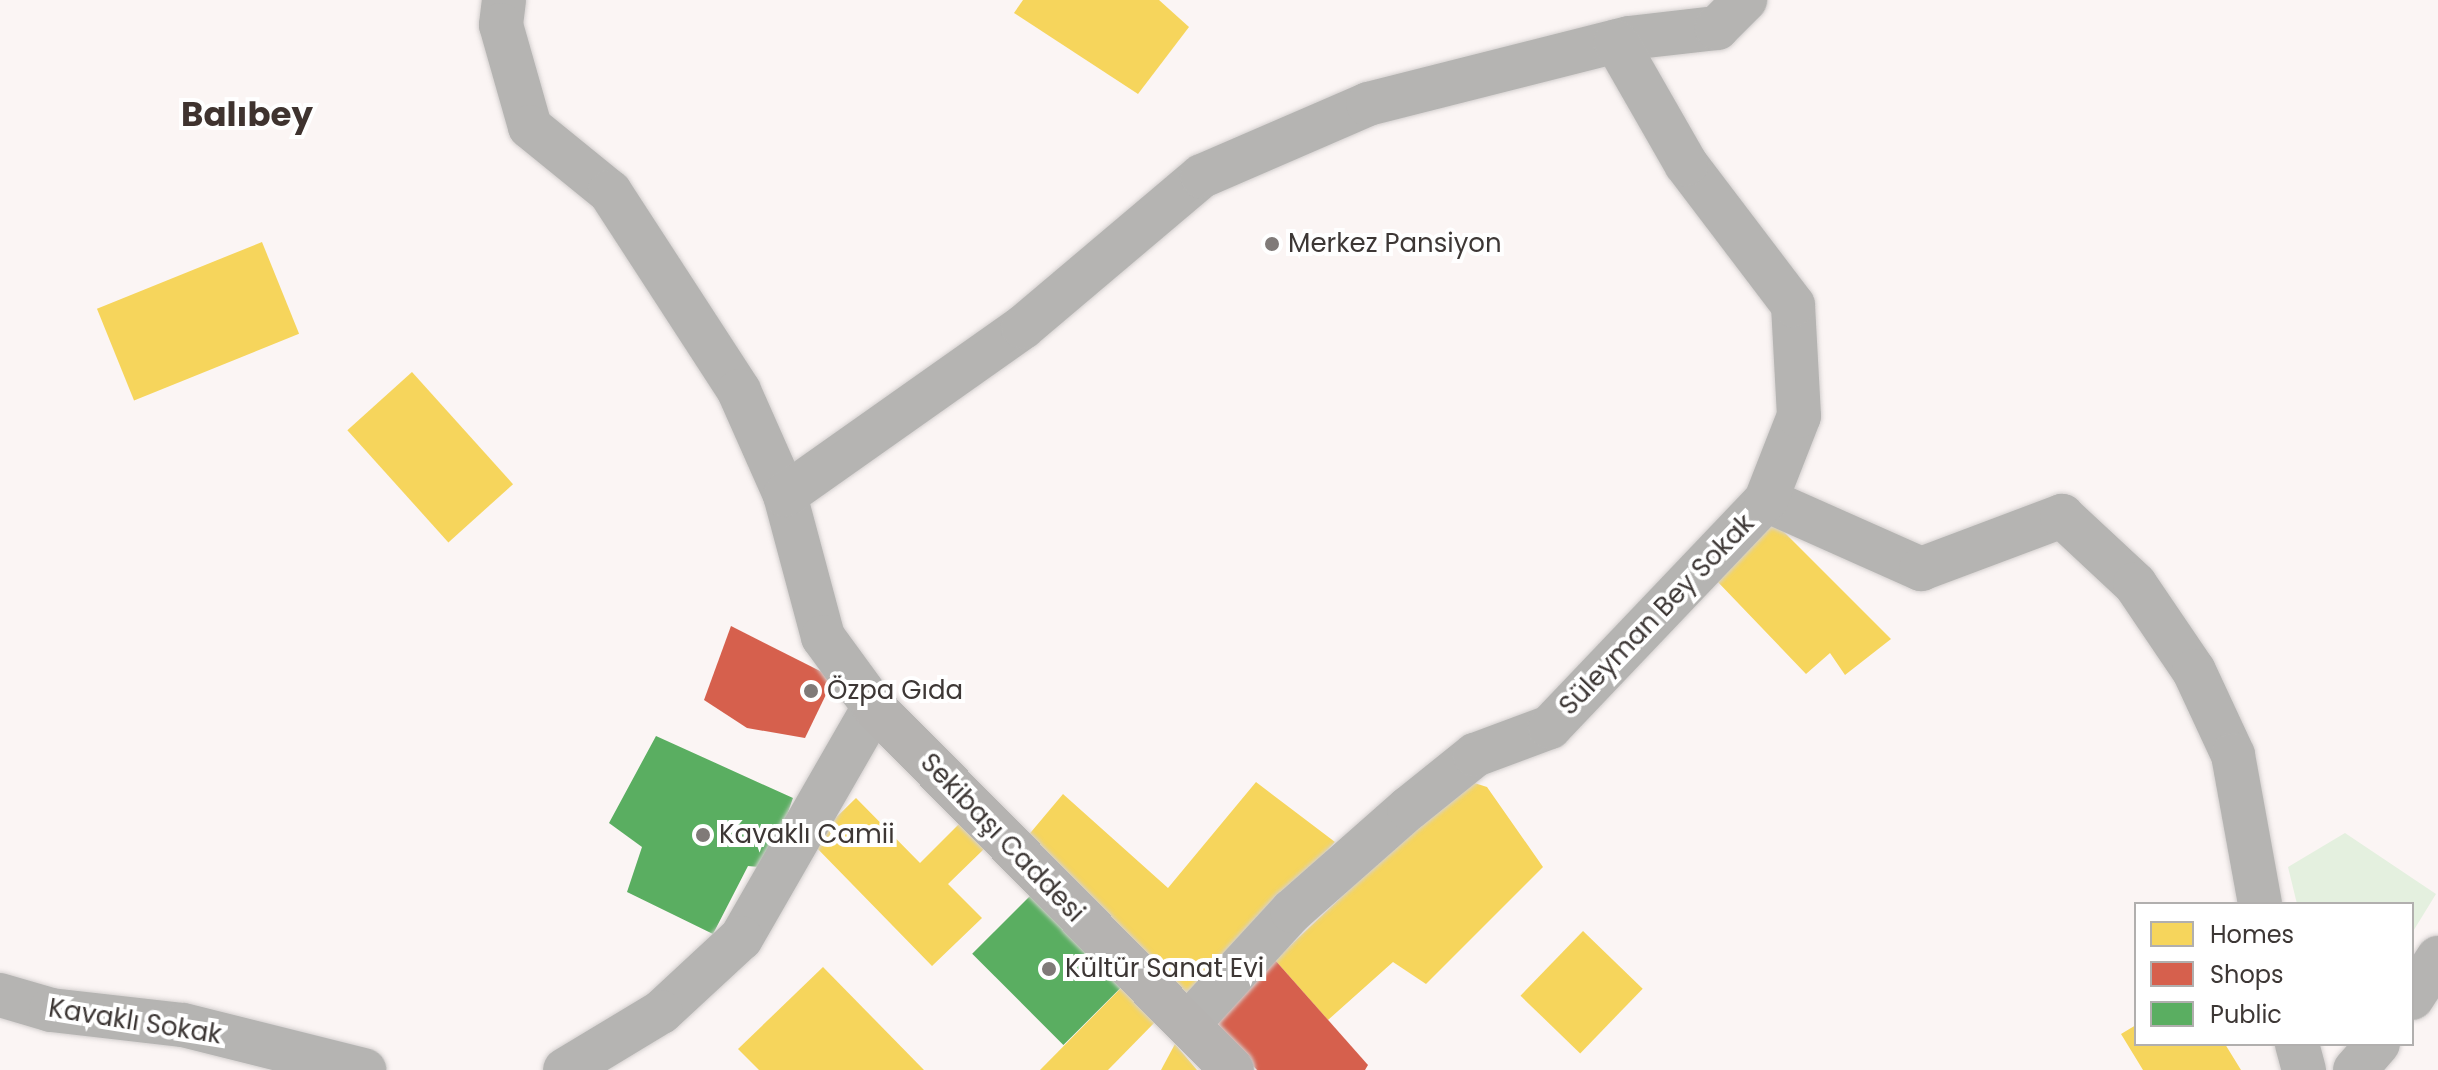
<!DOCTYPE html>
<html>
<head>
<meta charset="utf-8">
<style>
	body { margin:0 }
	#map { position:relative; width:2438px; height:1070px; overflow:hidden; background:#fbf5f4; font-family:Poppins,sans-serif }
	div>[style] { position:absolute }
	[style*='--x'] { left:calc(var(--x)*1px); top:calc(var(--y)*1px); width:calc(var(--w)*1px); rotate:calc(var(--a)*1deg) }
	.green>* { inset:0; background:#e4f0df }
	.homes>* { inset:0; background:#f6d55c; transform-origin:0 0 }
	.shops>* { inset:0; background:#d6604d }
	.public>* { inset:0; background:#5aae61; transform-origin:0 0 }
	.roads { filter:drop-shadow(0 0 2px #d4d0cf) drop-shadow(0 0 2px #d4d0cf) }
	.street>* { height:44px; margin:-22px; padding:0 22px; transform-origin:22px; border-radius:22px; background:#b5b4b2 }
	.secondary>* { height:44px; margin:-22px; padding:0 22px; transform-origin:22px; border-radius:22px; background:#b5b3b1 }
	.dots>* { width:22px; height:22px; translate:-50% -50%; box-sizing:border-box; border:4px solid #fff; border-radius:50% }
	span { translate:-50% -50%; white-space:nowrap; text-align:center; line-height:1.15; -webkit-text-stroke:8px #fff; paint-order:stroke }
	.poi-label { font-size:26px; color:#3d3735 }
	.left { translate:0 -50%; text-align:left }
	.street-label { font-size:26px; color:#3d3735 }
	.district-label { font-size:34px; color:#3f332f; font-weight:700 }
	.legend { position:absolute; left:2134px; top:902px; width:280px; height:144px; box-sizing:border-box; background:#fff; border:2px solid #b1afae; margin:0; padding:10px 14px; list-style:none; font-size:24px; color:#3d3735 }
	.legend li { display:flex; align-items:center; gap:16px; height:40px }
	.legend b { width:40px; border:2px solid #b1afae }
</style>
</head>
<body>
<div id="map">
	<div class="green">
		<div style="clip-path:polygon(2345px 833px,2436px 894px,2412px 933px,2412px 904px,2297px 904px,2288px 867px)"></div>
	</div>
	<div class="homes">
		<div style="clip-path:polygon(1023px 0,1159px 0,1189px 27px,1138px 94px,1014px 13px)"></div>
		<div style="left:262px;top:242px;width:99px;height:178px;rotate:68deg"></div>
		<div style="left:412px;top:372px;width:151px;height:87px;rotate:48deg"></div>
		<div style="clip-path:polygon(1774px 522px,1891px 639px,1845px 675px,1830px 653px,1806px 674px,1715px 579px)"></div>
		<div style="clip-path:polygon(1465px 780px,1487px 787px,1543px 867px,1426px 984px,1393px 962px,1328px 1020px,1275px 960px)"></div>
		<div style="clip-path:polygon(1256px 782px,1335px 842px,1184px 1002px,1021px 844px,1063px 794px,1168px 888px)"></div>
		<div style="clip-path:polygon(856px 798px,920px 863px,960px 823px,985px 848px,948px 884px,982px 918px,932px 966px,811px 842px)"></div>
		<div style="left:1583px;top:931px;width:83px;height:90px;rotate:44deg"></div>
		<div style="clip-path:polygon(823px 967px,924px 1070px,759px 1070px,738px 1049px)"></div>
		<div style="clip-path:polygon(1125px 984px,1159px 1018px,1108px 1070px,1040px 1070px)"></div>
		<div style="clip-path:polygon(2136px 1025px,2136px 1044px,2225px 1044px,2241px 1070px,2143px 1070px,2121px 1034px)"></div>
		<div style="clip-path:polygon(1175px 1044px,1197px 1070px,1161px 1070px)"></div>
	</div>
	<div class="shops">
		<div style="clip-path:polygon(731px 626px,834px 678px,805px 738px,747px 728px,704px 700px)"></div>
		<div style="clip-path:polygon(1275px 960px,1368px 1065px,1365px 1070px,1257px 1070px,1210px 1021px)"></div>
	</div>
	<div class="public">
		<div style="clip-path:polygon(656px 736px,793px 798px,769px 868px,748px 866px,713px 934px,627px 892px,642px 847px,609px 823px)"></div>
		<div style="left:1033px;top:893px;width:129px;height:86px;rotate:45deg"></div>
	</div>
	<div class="roads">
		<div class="street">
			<div style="--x:504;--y:0;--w:25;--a:97"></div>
			<div style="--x:501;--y:25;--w:106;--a:74.1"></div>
			<div style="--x:530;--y:127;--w:103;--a:39.1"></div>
			<div style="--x:610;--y:192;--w:237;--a:57"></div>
			<div style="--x:739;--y:391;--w:114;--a:66.1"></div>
			<div style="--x:785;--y:495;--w:147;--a:75"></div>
			<div style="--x:823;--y:637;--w:87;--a:53.9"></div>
			<div style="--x:874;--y:707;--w:267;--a:119.9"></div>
			<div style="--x:741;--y:938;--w:109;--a:137.2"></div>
			<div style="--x:661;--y:1012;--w:112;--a:148.9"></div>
			<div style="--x:785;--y:495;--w:291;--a:-35.2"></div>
			<div style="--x:1023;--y:327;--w:234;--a:-40.2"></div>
			<div style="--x:1202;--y:176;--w:181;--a:-23.4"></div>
			<div style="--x:1368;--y:104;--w:269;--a:-14.2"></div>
			<div style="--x:1629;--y:38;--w:89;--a:-6.5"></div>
			<div style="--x:1717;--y:28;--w:40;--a:-45"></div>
			<div style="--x:1766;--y:500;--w:170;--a:24"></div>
			<div style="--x:1921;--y:569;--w:151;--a:-20.6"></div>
			<div style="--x:2062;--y:516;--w:100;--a:43"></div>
			<div style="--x:2135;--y:584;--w:105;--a:55.9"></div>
			<div style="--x:2194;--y:671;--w:93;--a:65.1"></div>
			<div style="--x:2233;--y:755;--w:151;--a:79.7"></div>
			<div style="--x:0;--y:995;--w:53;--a:16.4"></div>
			<div style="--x:51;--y:1010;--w:133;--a:6.5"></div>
			<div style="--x:183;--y:1025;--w:187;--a:14"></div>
			<div style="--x:2412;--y:998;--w:48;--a:-57"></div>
			<div style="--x:1188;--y:1024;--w:154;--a:-47.4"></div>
			<div style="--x:1292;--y:911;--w:156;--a:-41.4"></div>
			<div style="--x:1409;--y:808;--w:85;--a:-38.8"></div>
			<div style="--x:1475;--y:755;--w:80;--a:-20.5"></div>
			<div style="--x:1550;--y:727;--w:313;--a:-46.4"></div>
			<div style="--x:1766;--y:500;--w:90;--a:-68.6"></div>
			<div style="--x:1799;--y:416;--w:111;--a:-93.1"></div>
			<div style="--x:1793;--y:305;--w:177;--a:-127.2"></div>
			<div style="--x:1686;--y:164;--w:141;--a:-119.8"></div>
			<div style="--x:2297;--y:1044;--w:27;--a:75"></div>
			<div style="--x:2355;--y:1070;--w:35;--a:-49"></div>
		</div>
		<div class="secondary">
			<div style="--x:874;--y:707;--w:510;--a:45.4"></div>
		</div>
	</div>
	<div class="dots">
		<div style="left:1272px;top:244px;background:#807a78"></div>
		<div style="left:811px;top:691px;background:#807a78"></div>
		<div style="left:703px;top:835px;background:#807a78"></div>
		<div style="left:1049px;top:969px;background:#807a78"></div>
	</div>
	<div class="poi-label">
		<span class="left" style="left:1288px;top:244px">Merkez Pansiyon</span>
		<span class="left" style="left:827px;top:691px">Özpa Gıda</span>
		<span class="left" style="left:719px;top:835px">Kavaklı Camii</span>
		<span class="left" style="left:1065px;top:969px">Kültür Sanat Evi</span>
	</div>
	<div class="street-label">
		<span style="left:1657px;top:615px;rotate:-46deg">Süleyman Bey Sokak</span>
		<span style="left:1002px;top:838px;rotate:46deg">Sekibaşı Caddesi</span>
		<span style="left:135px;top:1022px;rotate:9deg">Kavaklı Sokak</span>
	</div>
	<div class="district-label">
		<span style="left:247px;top:115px">Balıbey</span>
	</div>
	<ul class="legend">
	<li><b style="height:22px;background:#f6d55c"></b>Homes</li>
	<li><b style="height:22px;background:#d6604d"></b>Shops</li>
	<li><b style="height:22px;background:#5aae61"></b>Public</li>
	</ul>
</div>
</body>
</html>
